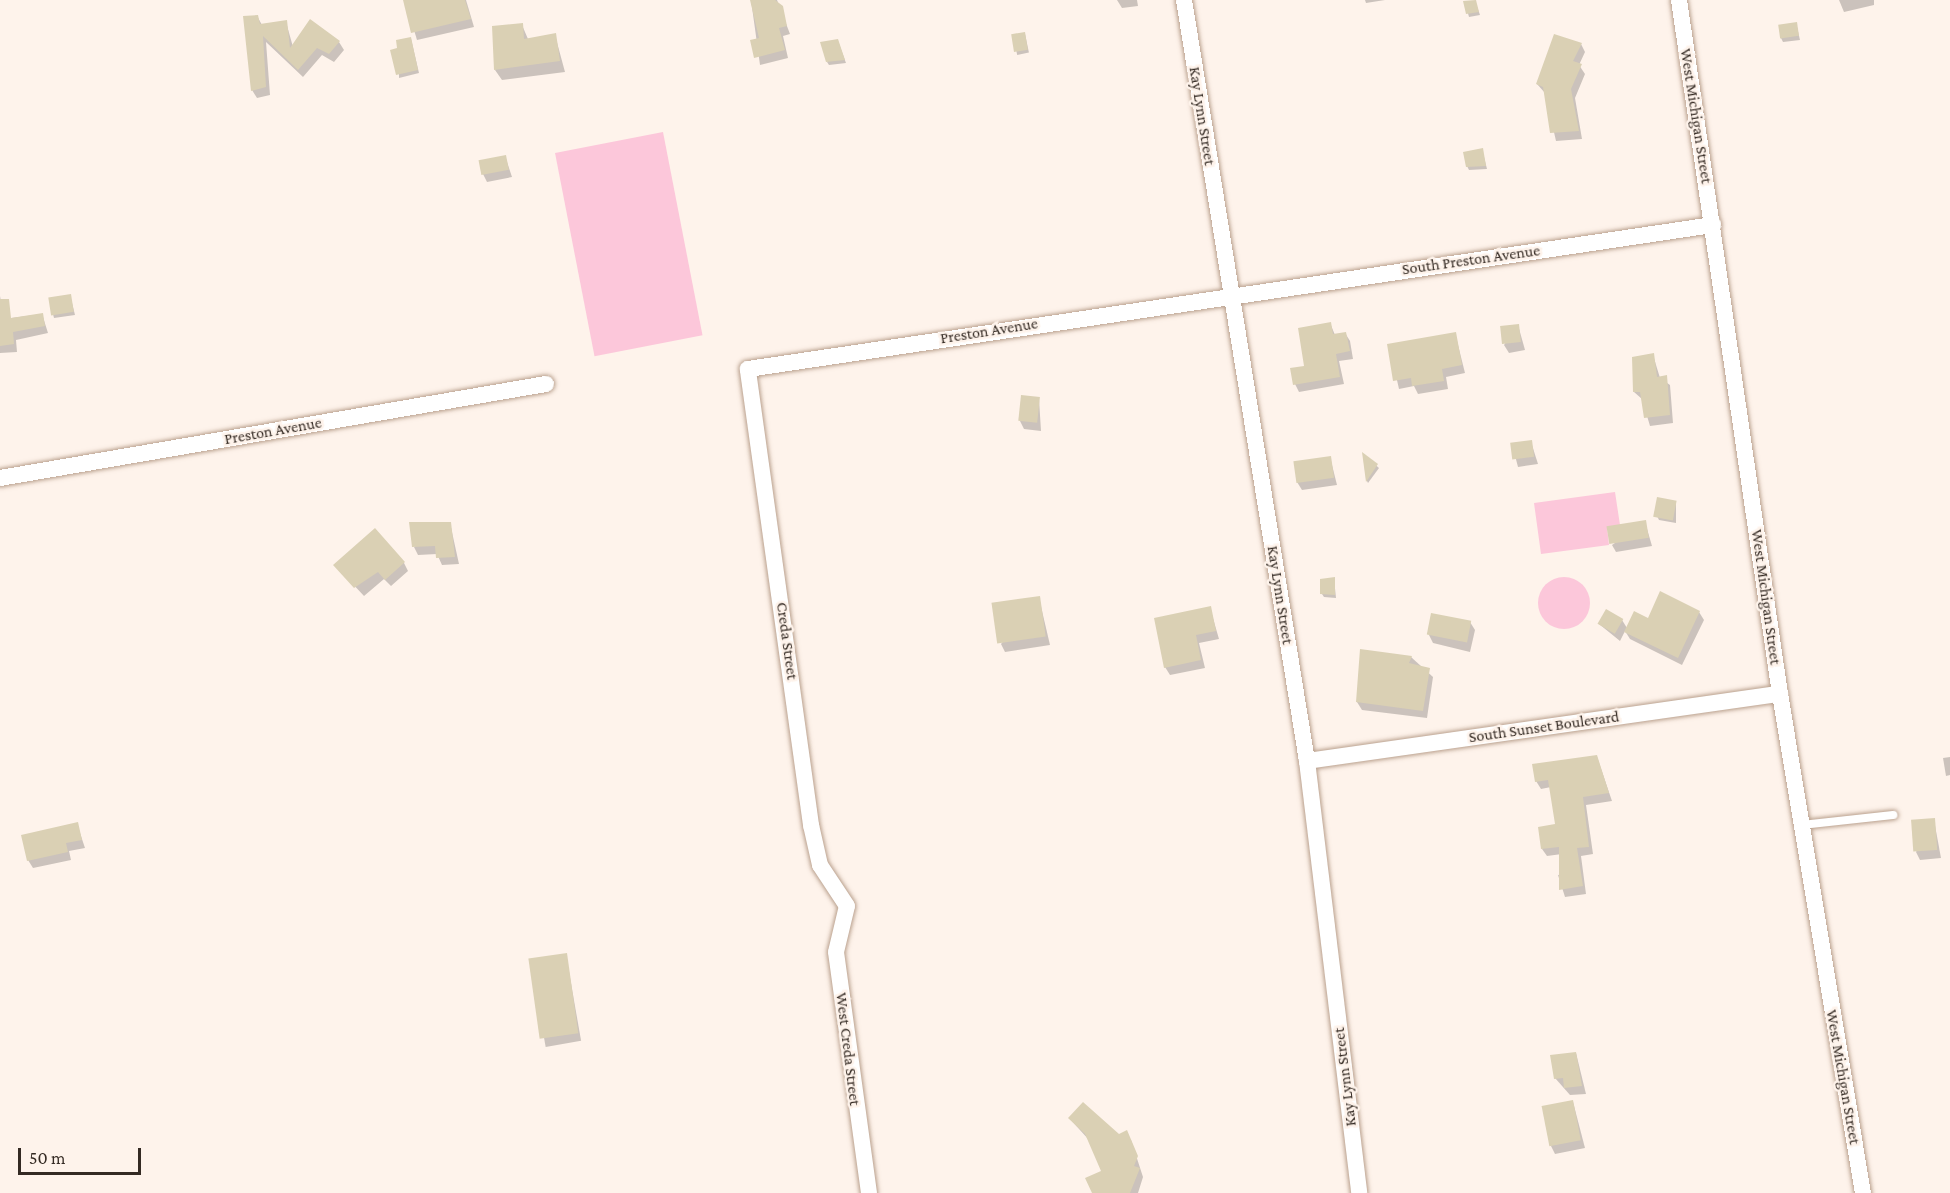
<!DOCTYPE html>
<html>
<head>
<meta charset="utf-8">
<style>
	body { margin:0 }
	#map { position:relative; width:1950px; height:1193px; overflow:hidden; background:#fef3eb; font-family:"Crimson Pro",serif }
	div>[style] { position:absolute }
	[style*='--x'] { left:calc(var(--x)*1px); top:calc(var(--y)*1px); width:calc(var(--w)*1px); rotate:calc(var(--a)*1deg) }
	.green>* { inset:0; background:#fcc7da; transform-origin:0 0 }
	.round { border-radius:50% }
	.shadow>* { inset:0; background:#0003; transform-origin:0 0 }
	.building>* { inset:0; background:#dad0b4; transform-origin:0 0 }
	.roads { filter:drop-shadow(0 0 2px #baa18e) drop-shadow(0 0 2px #baa18e) }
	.lane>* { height:8px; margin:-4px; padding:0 4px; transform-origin:4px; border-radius:4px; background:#fff }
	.street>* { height:16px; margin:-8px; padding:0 8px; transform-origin:8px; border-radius:8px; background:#fff }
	span { translate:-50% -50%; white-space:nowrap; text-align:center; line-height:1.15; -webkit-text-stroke:5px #fef3eb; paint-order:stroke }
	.street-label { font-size:16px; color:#342a23 }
	.scale { position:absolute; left:18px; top:1148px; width:123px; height:27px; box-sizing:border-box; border:3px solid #342a23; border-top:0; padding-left:8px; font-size:18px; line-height:21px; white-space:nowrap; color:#342a23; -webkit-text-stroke:4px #fef3eb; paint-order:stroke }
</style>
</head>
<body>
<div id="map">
	<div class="green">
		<div style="left:663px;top:132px;width:207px;height:110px;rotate:79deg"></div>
		<div style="clip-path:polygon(1615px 492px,1620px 525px,1607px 527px,1609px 545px,1541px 554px,1534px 503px)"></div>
		<div class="round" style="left:1538px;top:577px;width:52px;height:52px"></div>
	</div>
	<div class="shadow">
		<div style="clip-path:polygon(405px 0,466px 0,474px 27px,417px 40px)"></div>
		<div style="clip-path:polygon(751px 0,777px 0,790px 34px,783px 36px,788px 58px,760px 65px)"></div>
		<div style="clip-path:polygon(1117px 0,1137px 0,1138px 6px,1122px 8px)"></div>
		<div style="clip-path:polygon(1365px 0,1385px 0,1366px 3px)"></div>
		<div style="clip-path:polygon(1839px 0,1874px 0,1874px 5px,1844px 12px)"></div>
		<div style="clip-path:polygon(1475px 1px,1480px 15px,1469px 17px,1465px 2px)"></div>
		<div style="clip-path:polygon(257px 16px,262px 25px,286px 22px,293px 47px,339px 42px,344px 50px,334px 62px,322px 55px,303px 77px,266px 42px,270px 95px,257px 98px,252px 90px)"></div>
		<div style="clip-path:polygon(1796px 23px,1800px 40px,1783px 42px,1781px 38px)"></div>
		<div style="clip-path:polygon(522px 25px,528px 39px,555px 35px,565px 72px,502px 80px,495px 70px)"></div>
		<div style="left:1025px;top:34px;width:19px;height:12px;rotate:78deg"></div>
		<div style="clip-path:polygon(411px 39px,419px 73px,399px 78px,399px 49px)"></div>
		<div style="clip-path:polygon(839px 44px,846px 63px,829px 65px,827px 62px)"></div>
		<div style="clip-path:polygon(1581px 44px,1585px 52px,1579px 65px,1585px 74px,1575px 98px,1582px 139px,1556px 141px,1545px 93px,1537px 84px)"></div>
		<div style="clip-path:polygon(1482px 149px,1487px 169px,1469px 170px,1467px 166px)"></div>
		<div style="clip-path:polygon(505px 156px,512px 177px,487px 182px,483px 174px)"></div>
		<div style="clip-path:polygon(70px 295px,75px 315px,54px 318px,49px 299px)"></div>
		<div style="clip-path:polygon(0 296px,4px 319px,42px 314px,48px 333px,16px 340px,17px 352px,0 353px)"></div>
		<div style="clip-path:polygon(1330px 323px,1335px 335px,1345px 333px,1350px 341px,1353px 359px,1339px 361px,1344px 384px,1299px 392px,1295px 384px)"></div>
		<div style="clip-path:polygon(1518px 325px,1525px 350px,1509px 353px,1504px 345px)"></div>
		<div style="clip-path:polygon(1455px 333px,1465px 373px,1446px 377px,1448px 389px,1418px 394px,1414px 386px,1399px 389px,1389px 345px)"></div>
		<div style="clip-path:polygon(1653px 355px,1660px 378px,1670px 385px,1673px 423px,1650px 426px,1642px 399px,1634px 392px,1633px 358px)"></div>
		<div style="clip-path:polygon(1039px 399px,1041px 431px,1024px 429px,1020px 421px)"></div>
		<div style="clip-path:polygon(1531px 442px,1538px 464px,1518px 467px,1512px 444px)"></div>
		<div style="clip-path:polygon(1364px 455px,1379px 468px,1368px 483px,1367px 481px)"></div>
		<div style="clip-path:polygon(1330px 457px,1337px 485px,1302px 490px,1297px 482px)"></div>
		<div style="clip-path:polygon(1676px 502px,1676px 523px,1659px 520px,1657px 516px)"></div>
		<div style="clip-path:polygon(1645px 522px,1652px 546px,1616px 552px,1612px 545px)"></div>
		<div style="clip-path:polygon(450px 523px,459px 564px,442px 565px,437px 554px,418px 555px,414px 547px)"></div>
		<div style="clip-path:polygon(404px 563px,408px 571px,391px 586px,384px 579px,364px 596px,335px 565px)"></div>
		<div style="clip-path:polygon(1334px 579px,1336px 598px,1324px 597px,1322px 594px)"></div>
		<div style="clip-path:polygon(1039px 598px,1050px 645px,1005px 652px,1001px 644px)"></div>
		<div style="clip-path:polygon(1210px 608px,1219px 639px,1199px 643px,1205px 668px,1170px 675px,1165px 667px)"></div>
		<div style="clip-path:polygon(1699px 612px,1704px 620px,1682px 665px,1630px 639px,1625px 631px,1620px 641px,1599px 624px,1622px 620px,1627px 628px)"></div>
		<div style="clip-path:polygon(1470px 622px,1475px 630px,1470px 652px,1433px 643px,1429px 635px)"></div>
		<div style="clip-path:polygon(1411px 657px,1433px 677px,1427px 718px,1362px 710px,1357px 702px)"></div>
		<div style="clip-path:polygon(1597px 757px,1612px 801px,1586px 805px,1593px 854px,1581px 856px,1586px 894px,1565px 897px,1558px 875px,1565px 874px,1562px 854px,1547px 856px,1542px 849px,1556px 826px,1551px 787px,1541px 789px,1536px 781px)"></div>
		<div style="clip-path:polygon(1950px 757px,1950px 775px,1946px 776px,1943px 758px)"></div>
		<div style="clip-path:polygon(1934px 820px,1941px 858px,1920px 860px,1916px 852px)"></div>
		<div style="clip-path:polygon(77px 824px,85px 848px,69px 851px,71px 860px,33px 868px,28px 860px)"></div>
		<div style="left:566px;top:955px;width:87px;height:36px;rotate:80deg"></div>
		<div style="clip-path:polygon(1576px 1053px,1586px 1094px,1570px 1095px,1555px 1078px)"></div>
		<div style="clip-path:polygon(1573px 1102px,1585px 1148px,1555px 1154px,1551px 1146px)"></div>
		<div style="clip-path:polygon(1070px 1119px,1131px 1140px,1143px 1177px,1138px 1193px,1094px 1193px,1103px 1172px,1089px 1140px)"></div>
	</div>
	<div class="building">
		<div style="clip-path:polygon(403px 0,465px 0,471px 19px,411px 33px)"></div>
		<div style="clip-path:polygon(750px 0,775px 0,783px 6px,787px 26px,779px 28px,785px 50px,754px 58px,750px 40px,759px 38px)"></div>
		<div style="clip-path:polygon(1476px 0,1479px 12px,1466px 14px,1463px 1px)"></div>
		<div style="clip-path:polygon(258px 15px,260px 24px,287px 20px,290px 48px,310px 19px,340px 41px,329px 54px,317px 48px,298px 70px,263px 36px,266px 87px,251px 91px,243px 16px)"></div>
		<div style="left:1797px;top:22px;width:14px;height:19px;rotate:82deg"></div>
		<div style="clip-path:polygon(523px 23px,524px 39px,556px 33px,560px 61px,494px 70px,492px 26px)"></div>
		<div style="left:1025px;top:32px;width:18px;height:14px;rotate:81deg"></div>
		<div style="clip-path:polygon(1554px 34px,1582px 43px,1573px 61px,1582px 64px,1571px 89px,1579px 131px,1550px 133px,1543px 87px,1536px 84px)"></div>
		<div style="clip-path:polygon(411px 37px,418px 70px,396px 75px,390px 50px,397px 48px,396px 40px)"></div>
		<div style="clip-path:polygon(838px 39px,845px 60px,826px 62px,820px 42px)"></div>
		<div style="clip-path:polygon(1483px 148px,1486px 166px,1466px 167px,1463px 152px)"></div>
		<div style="left:506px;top:155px;width:15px;height:28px;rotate:79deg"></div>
		<div style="left:71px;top:294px;width:18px;height:23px;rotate:81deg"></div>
		<div style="clip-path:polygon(0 299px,9px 299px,11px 318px,43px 313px,45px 326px,13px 332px,14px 344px,0 346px)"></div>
		<div style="clip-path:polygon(1331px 322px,1333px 334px,1346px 332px,1350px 351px,1336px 354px,1340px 377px,1293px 385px,1290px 368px,1304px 366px,1298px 328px)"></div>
		<div style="left:1519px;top:324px;width:18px;height:19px;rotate:84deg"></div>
		<div style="clip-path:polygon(1456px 332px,1462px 365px,1442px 369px,1444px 381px,1412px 386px,1411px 378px,1393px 381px,1387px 344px)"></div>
		<div style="clip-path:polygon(1654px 353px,1657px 377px,1667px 375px,1670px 415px,1644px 418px,1640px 392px,1633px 392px,1632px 357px)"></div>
		<div style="left:1021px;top:395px;width:19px;height:26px;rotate:6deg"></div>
		<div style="left:1532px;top:440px;width:17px;height:22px;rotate:83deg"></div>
		<div style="clip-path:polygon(1362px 452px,1378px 464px,1366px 482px)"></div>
		<div style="left:1331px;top:456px;width:22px;height:38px;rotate:82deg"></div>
		<div style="left:1657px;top:497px;width:20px;height:20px;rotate:11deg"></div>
		<div style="left:1646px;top:520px;width:18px;height:40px;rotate:81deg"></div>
		<div style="clip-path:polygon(409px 522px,451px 522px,455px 557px,436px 558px,435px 546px,412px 547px)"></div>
		<div style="clip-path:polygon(375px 528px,405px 562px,385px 580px,378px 572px,354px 588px,333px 565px)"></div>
		<div style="clip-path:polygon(1335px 577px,1335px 595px,1320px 594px,1320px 579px)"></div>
		<div style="clip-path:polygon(1660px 591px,1700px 611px,1678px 658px,1624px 632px,1634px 611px,1648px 618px)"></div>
		<div style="left:1040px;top:596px;width:41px;height:49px;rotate:82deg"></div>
		<div style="clip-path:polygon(1211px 606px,1216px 631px,1196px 635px,1201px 660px,1164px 668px,1154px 618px)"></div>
		<div style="left:1606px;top:609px;width:20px;height:17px;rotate:30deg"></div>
		<div style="left:1431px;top:613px;width:41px;height:22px;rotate:11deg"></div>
		<div style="clip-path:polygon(1360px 649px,1412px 656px,1409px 663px,1430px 668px,1423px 711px,1356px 702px)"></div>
		<div style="clip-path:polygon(1597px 755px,1609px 793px,1583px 797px,1589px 847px,1577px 848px,1583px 886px,1559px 890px,1559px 847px,1541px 849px,1538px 827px,1555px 824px,1548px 780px,1535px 782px,1532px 764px)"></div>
		<div style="left:1935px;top:818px;width:32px;height:24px;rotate:86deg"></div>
		<div style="clip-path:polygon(78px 822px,82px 840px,66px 843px,68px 852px,27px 861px,21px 835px)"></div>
		<div style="left:567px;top:953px;width:81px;height:39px;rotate:82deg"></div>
		<div style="clip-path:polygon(1576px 1052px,1582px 1086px,1564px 1088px,1563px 1078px,1554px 1079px,1550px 1055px)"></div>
		<div style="left:1573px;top:1100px;width:41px;height:32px;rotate:79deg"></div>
		<div style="clip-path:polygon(1083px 1102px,1119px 1134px,1127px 1130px,1138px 1156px,1134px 1166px,1140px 1168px,1130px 1193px,1092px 1193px,1085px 1178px,1101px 1171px,1085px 1134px,1068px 1118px)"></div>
	</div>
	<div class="roads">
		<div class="lane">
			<div style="--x:1801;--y:825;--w:93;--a:-6.2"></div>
		</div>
		<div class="street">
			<div style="--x:1184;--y:0;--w:771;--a:80.82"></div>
			<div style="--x:1307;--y:761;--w:435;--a:83.1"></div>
			<div style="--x:1679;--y:0;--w:701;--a:81.72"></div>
			<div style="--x:1780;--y:694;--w:506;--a:80.56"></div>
			<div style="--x:0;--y:478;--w:554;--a:-9.77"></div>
			<div style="--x:1307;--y:761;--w:478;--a:-8.1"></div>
			<div style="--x:869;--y:1193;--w:243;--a:-97.8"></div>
			<div style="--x:836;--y:952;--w:47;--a:-76.6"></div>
			<div style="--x:847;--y:906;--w:49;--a:-123.4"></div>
			<div style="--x:820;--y:865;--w:41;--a:-102.7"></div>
			<div style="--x:811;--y:825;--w:460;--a:-97.9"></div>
			<div style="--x:748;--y:369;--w:976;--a:-8.49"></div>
		</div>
	</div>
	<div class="street-label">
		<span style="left:1202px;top:116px;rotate:81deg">Kay Lynn Street</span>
		<span style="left:1696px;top:116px;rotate:81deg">West Michigan Street</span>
		<span style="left:1471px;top:260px;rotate:-8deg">South Preston Avenue</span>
		<span style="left:989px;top:331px;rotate:-9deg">Preston Avenue</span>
		<span style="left:273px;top:431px;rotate:-10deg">Preston Avenue</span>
		<span style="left:1280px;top:595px;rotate:81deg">Kay Lynn Street</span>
		<span style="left:1766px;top:597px;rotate:82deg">West Michigan Street</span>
		<span style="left:787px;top:641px;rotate:82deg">Creda Street</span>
		<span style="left:1544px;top:727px;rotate:-8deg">South Sunset Boulevard</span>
		<span style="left:848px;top:1049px;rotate:83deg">West Creda Street</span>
		<span style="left:1345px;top:1077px;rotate:-97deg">Kay Lynn Street</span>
		<span style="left:1843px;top:1077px;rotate:80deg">West Michigan Street</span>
	</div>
	<div class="scale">50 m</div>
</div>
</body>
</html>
